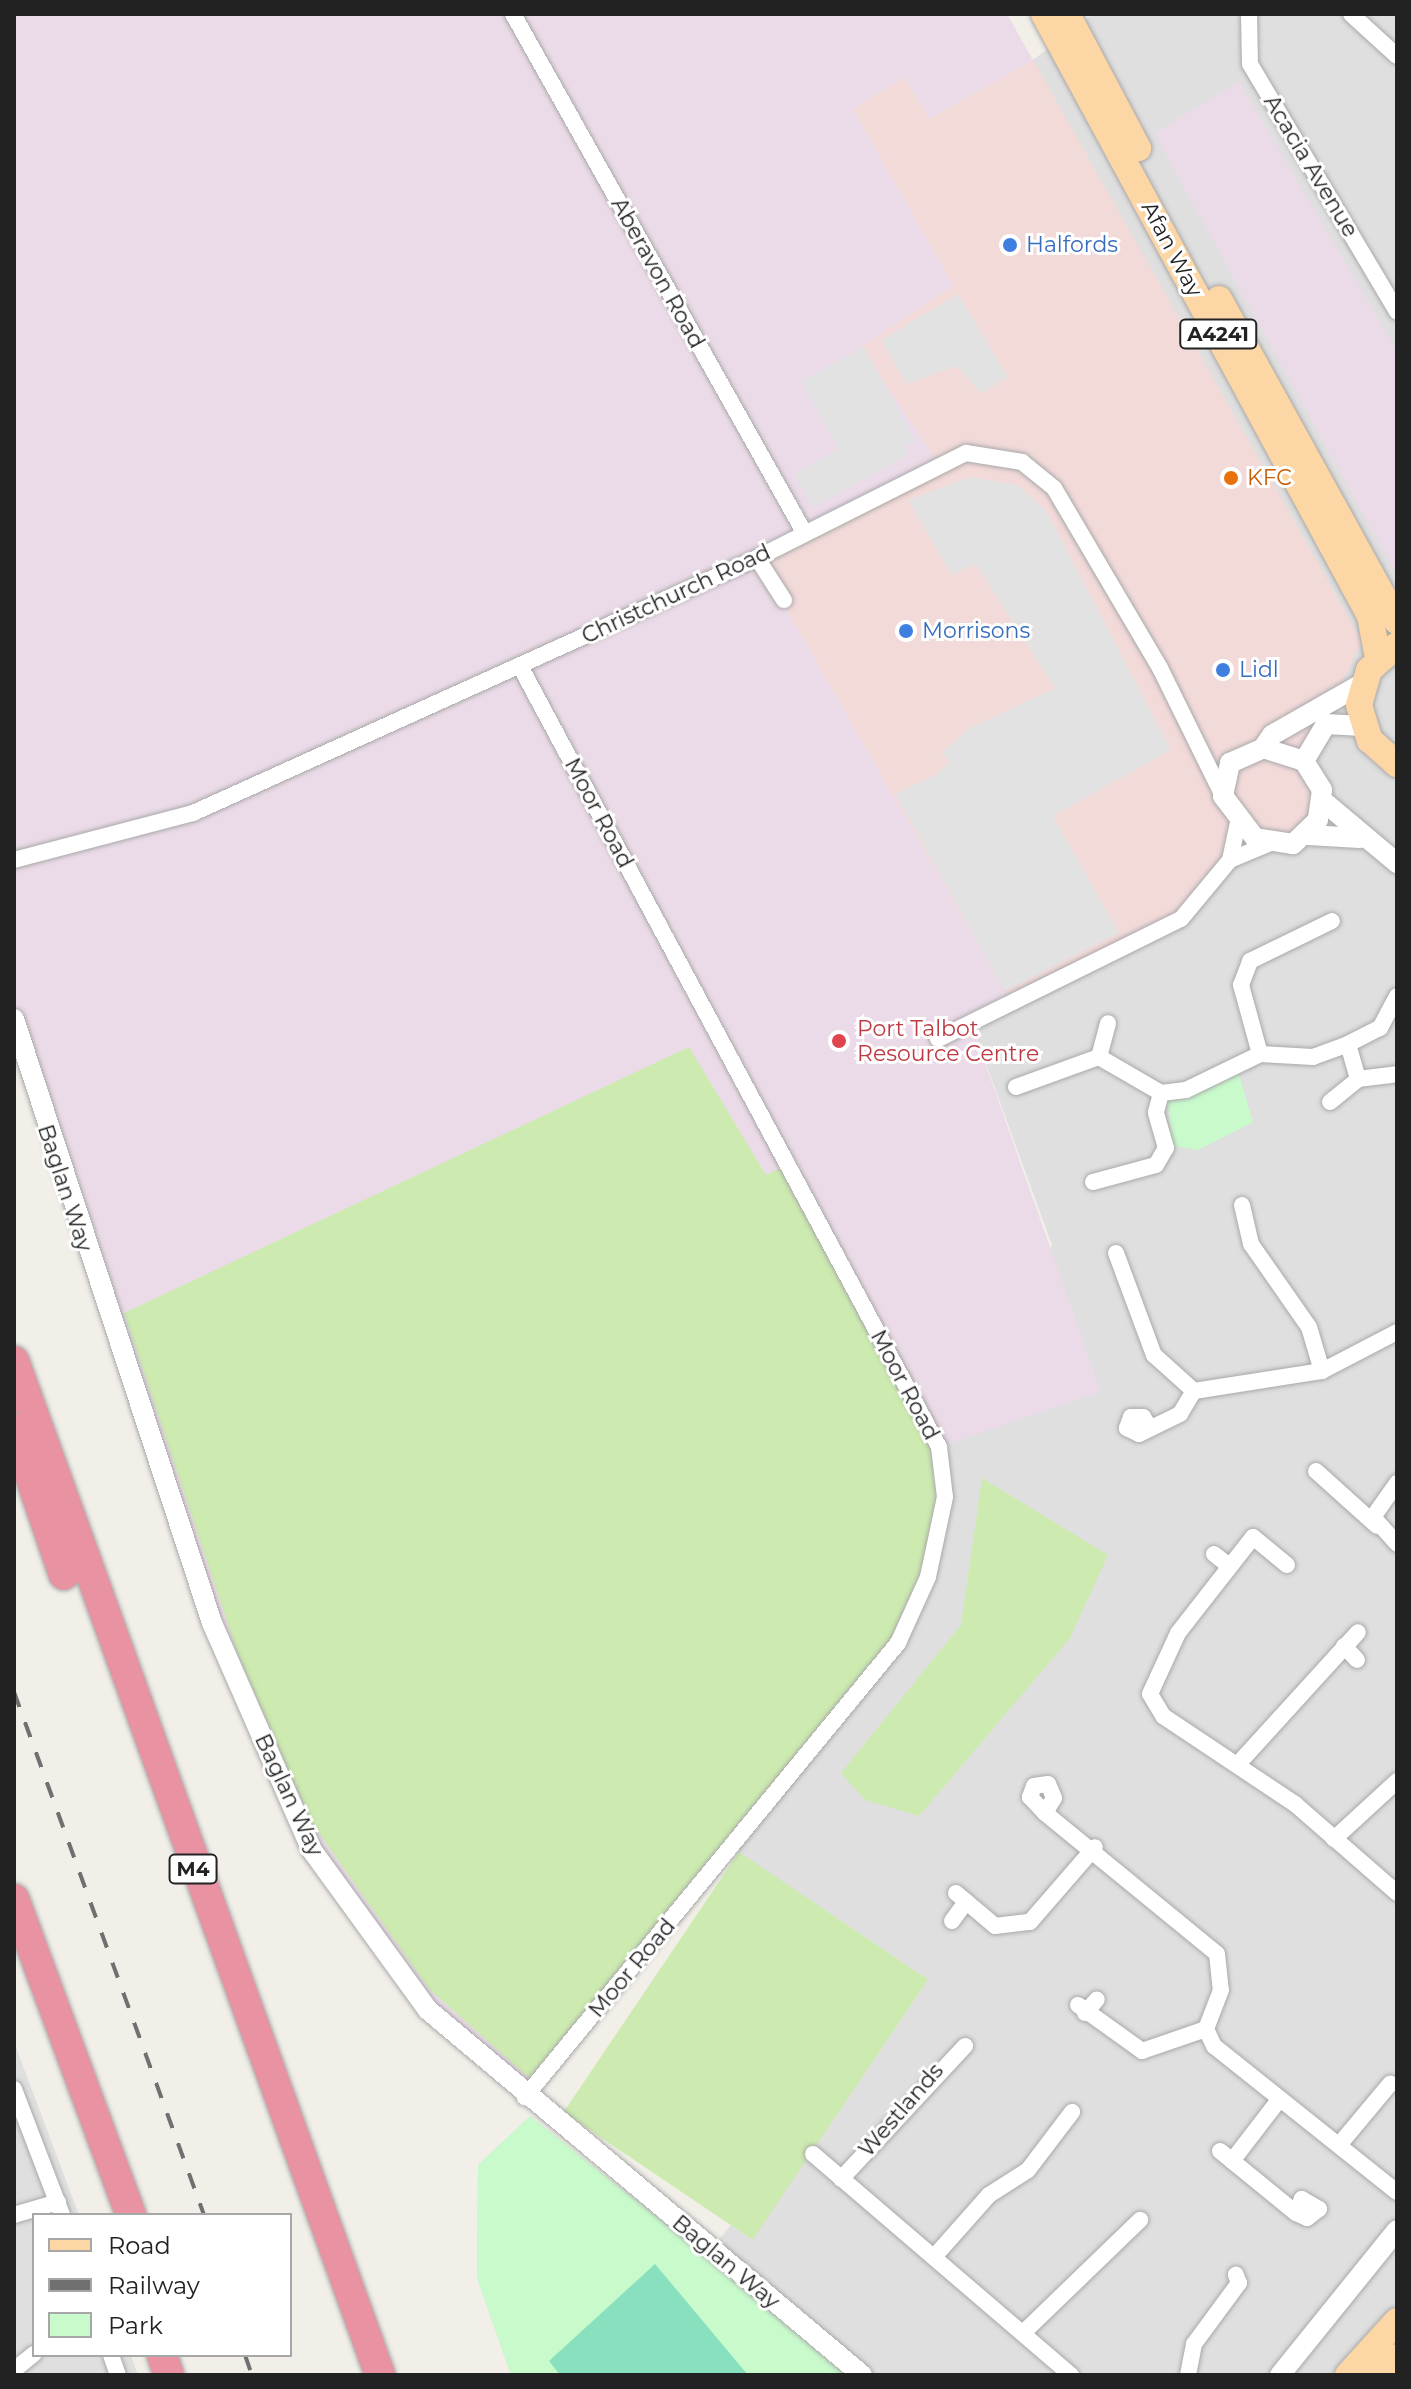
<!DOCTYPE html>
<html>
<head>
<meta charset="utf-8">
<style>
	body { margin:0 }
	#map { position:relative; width:1411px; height:2389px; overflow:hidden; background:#f2efe9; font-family:Montserrat,sans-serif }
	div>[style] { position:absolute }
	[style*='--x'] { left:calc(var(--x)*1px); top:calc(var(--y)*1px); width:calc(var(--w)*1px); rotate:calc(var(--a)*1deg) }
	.residential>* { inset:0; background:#e0dfdf }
	.commercial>* { inset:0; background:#f2dad9 }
	.industrial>* { inset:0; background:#ebdbe8 }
	.grass>* { inset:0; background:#cdebb0; transform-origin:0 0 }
	.park>* { inset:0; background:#c8facc }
	.pitch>* { inset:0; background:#88e0be }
	.parking>* { inset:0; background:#e2e2e2 }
	.roads { filter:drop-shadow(0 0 2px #a9a9a9) drop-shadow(0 0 2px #a9a9a9) }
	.minor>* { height:16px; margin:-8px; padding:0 8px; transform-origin:8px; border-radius:8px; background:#fff }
	.tertiary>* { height:20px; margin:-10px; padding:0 10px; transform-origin:10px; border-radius:10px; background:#fff }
	.primary>* { height:26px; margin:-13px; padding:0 13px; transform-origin:13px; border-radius:13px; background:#fcd6a4 }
	.motorway>* { height:30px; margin:-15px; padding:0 15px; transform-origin:15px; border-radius:15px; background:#e892a2 }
	.rail>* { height:4px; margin-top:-2px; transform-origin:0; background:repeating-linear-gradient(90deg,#707070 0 16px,transparent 0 32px) }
	.dots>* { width:22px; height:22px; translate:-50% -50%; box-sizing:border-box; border:4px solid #fff; border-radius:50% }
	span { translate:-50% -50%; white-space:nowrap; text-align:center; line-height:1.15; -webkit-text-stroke:6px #fff; paint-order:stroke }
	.shield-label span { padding:2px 6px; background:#fff; border:2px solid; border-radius:6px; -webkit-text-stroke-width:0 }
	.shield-label { font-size:20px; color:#222; font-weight:700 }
	.street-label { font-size:22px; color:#222 }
	.shop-label { font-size:22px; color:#366cbe }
	.left { translate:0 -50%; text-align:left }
	.food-label { font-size:22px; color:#c56008 }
	.health-label { font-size:22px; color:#be3a42 }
	.frame { position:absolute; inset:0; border:16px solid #222; pointer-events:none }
	.legend { position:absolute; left:32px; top:2213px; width:260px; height:144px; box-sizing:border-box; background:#fff; border:2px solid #a7a7a7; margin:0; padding:10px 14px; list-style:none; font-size:24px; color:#222 }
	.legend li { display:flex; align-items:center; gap:16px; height:40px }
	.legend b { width:40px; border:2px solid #a7a7a7 }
</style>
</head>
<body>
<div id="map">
	<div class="residential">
		<div style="clip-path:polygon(1093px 14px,1397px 14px,1397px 2375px,511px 2375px,477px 2278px,478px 2165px,530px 2116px,706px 2256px,926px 1981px,733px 1848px,1052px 1245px,970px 1020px,953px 286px,853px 109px,929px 119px,1033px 60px)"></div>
		<div style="clip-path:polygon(14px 2042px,79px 2215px,34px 2215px,34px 2355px,131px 2355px,138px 2375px,14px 2375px)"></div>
	</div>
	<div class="commercial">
		<div style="clip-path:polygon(1033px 60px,1362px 641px,1304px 760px,1323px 801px,1308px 835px,1231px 860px,1181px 919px,1009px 1001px,757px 558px,764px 302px,953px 287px,853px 109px,904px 77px,929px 119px)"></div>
	</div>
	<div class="industrial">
		<div style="clip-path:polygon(14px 14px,1007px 14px,1033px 60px,929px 119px,904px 77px,853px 109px,953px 286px,861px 347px,938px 463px,757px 558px,1005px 991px,1009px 1001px,970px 1020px,1101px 1392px,939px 1447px,525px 2097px,428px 2010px,311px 1849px,212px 1623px,14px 1019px)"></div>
		<div style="clip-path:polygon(1239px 82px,1397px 351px,1397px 575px,1154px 133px)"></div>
	</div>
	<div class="grass">
		<div style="clip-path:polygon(689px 1047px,766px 1175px,787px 1165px,939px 1447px,944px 1482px,910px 1624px,536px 2084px,430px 1990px,311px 1822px,239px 1657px,124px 1313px)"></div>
		<div style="clip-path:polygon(982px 1478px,1108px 1555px,1070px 1638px,919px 1816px,865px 1800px,841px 1773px,961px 1625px)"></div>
		<div style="left:739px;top:1852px;width:228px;height:314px;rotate:34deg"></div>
	</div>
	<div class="park">
		<div style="clip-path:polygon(1238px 1072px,1253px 1122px,1198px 1150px,1173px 1146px,1167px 1098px)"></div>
		<div style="clip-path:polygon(530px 2116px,706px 2256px,847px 2375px,511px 2375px,477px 2278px,478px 2165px)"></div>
	</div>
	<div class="pitch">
		<div style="clip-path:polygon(655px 2264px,748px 2375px,560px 2375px,549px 2361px)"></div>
	</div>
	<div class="parking">
		<div style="clip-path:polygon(958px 294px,1008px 377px,981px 393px,956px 366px,907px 384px,881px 340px)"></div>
		<div style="clip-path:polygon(864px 347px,915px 440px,905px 446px,909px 455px,813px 507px,794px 474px,838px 449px,801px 381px)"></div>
		<div style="clip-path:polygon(971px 477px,1017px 485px,1045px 509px,1171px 750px,1053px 816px,1119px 933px,1005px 991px,895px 794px,937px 774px,950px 760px,941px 753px,970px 728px,1055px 688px,976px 564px,952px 575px,908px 500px)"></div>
	</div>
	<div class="roads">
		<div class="minor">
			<div style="--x:513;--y:14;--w:594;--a:60.67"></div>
			<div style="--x:1249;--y:14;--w:50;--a:88.9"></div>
			<div style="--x:1250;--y:64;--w:288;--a:59.3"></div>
			<div style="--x:1351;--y:14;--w:62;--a:42.4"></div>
			<div style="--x:757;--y:558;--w:50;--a:57.3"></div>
			<div style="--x:520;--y:666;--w:886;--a:61.79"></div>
			<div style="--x:939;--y:1447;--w:50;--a:83.2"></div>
			<div style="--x:945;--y:1497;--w:82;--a:102"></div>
			<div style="--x:928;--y:1577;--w:72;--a:114.4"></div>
			<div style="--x:898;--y:1643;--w:588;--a:129.41"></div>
			<div style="--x:14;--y:860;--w:185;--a:-14.7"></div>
			<div style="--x:193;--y:813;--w:619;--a:-24.33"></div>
			<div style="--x:757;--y:558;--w:234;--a:-26.7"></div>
			<div style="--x:966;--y:453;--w:57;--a:9.1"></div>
			<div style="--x:1022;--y:462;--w:41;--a:39.1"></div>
			<div style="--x:1054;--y:488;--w:209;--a:59.5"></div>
			<div style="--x:1160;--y:668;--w:143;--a:63.8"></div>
			<div style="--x:1230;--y:860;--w:39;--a:-78"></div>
			<div style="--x:938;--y:1039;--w:271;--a:-26.3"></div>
			<div style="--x:1181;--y:919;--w:77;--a:-50.3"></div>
			<div style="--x:1230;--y:860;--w:41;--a:-22.8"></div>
			<div style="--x:1260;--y:1054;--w:72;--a:-105.4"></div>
			<div style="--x:1241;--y:985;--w:26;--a:-69"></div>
			<div style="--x:1250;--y:961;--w:91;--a:-26"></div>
			<div style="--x:1099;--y:1057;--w:35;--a:-75"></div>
			<div style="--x:1358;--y:1079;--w:39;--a:-7"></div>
			<div style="--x:1016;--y:1087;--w:88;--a:-19.9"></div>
			<div style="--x:1099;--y:1057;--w:72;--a:30.1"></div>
			<div style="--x:1161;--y:1093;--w:25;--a:-7"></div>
			<div style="--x:1186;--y:1090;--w:82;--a:-25.9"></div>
			<div style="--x:1260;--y:1054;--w:53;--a:3.2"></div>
			<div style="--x:1313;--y:1057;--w:37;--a:-20"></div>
			<div style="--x:1348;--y:1044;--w:36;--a:-27"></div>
			<div style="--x:1380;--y:1028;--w:36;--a:-62"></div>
			<div style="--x:1330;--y:1102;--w:36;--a:-39"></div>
			<div style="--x:1358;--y:1079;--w:36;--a:-106"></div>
			<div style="--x:1093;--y:1182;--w:65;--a:-15.1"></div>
			<div style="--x:1156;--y:1165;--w:20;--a:-60"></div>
			<div style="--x:1166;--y:1148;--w:37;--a:-106"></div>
			<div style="--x:1156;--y:1112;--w:20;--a:-75"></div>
			<div style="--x:1242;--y:1205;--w:40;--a:77"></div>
			<div style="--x:1251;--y:1244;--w:101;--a:55.1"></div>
			<div style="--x:1309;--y:1327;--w:46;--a:73.5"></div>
			<div style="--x:1116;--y:1253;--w:109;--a:69.6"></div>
			<div style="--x:1154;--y:1355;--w:54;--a:42"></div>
			<div style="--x:1194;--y:1391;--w:130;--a:-8.9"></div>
			<div style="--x:1322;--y:1371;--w:85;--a:-27.5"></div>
			<div style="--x:1150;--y:1428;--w:13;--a:-122"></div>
			<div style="--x:1143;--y:1417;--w:12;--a:180"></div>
			<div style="--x:1131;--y:1417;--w:12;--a:110"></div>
			<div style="--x:1127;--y:1428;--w:13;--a:27"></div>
			<div style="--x:1139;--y:1434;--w:46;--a:-26"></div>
			<div style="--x:1180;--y:1414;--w:27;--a:-59"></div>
			<div style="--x:1316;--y:1471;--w:82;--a:42"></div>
			<div style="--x:1397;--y:1483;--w:42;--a:125.2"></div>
			<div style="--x:1373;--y:1517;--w:36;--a:48"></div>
			<div style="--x:1214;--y:1554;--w:18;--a:38"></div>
			<div style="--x:1287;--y:1565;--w:44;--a:-140.5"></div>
			<div style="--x:1253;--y:1537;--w:122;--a:128"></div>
			<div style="--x:1178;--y:1633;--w:67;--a:114.7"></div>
			<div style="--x:1150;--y:1694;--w:26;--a:59"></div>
			<div style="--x:1163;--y:1716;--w:159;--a:33.7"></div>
			<div style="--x:1295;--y:1804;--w:135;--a:41.1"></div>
			<div style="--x:1344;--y:1646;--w:19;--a:47"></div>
			<div style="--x:1238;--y:1764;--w:178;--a:-47.7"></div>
			<div style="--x:1045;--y:1813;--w:17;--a:-59"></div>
			<div style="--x:1054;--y:1798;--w:15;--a:-113"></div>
			<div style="--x:1048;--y:1784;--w:14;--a:172"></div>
			<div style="--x:1034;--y:1786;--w:12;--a:110"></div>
			<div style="--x:1030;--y:1797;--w:22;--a:47"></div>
			<div style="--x:1045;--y:1813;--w:222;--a:39.3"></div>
			<div style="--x:1217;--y:1954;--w:36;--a:84"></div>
			<div style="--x:1221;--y:1990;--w:42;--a:111"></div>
			<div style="--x:1206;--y:2029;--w:19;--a:65"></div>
			<div style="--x:1214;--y:2046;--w:234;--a:38.6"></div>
			<div style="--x:1334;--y:1839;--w:86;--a:-42.6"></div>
			<div style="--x:956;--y:1893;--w:51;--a:40.2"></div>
			<div style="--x:995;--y:1926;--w:35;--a:-7"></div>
			<div style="--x:1030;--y:1922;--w:99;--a:-49.1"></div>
			<div style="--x:952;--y:1921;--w:24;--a:-54"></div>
			<div style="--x:1078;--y:2005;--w:79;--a:35.7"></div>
			<div style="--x:1142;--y:2051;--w:68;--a:-19"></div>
			<div style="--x:1085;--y:2013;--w:18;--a:-49"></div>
			<div style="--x:14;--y:2089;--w:135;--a:69.1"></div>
			<div style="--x:1339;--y:2145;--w:80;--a:-50.1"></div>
			<div style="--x:1220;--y:2151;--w:98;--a:39.2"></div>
			<div style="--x:1296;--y:2213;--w:12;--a:24"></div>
			<div style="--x:1307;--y:2218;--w:15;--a:-37"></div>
			<div style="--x:1319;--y:2209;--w:20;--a:-150"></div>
			<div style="--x:1302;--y:2199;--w:15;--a:113"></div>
			<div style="--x:813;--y:2154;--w:340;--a:40.6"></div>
			<div style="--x:1232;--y:2161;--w:77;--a:-52.4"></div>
			<div style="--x:841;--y:2179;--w:182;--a:-47"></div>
			<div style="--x:14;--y:2215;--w:46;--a:-16.5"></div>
			<div style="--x:934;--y:2257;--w:83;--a:-48.4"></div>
			<div style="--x:989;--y:2195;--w:46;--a:-32.7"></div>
			<div style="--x:1028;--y:2170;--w:73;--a:-52.8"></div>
			<div style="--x:1023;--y:2333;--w:163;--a:-44"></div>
			<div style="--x:111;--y:2355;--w:21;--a:71"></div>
			<div style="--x:14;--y:2370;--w:26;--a:-39"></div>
			<div style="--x:1188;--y:2375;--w:32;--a:-79"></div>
			<div style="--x:1194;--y:2344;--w:76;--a:-53.6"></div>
			<div style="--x:1239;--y:2283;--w:9;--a:-111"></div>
		</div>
		<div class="tertiary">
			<div style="--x:1263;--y:748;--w:43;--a:17.6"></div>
			<div style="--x:1304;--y:761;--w:34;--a:58"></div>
			<div style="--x:1322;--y:790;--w:30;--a:98"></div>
			<div style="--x:1318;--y:820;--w:35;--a:136"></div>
			<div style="--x:1293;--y:844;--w:38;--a:-171"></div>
			<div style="--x:1255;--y:838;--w:53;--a:-127.3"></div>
			<div style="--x:1223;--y:796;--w:34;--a:-78"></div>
			<div style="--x:1230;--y:763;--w:36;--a:-24"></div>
			<div style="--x:1263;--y:748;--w:16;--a:-55"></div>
			<div style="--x:1272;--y:735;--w:105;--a:-29.7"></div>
			<div style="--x:1304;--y:761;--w:43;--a:-59.3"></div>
			<div style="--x:1326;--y:724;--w:37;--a:3"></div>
			<div style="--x:1323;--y:801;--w:97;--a:40"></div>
			<div style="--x:1308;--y:835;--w:52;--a:3.3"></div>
			<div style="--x:14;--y:1019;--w:636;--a:71.85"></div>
			<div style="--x:212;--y:1623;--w:247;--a:66.3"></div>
			<div style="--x:311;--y:1849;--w:199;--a:54"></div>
			<div style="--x:428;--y:2010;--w:567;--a:40.06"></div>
			<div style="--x:1280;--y:2375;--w:186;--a:-51.1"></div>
		</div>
		<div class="primary">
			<div style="--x:1044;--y:14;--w:685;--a:61.56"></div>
			<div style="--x:1370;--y:616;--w:43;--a:79.2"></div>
			<div style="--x:1067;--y:14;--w:152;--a:62.1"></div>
			<div style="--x:1219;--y:299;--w:368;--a:61.1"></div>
			<div style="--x:1397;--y:645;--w:38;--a:138"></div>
			<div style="--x:1369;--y:670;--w:36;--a:106"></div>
			<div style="--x:1359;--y:705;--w:37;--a:73"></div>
			<div style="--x:1370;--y:740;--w:36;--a:42"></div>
			<div style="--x:1348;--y:2375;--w:73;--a:-47.8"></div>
			<div style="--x:1379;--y:2375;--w:25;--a:-45"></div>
		</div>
		<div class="motorway">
			<div style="--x:14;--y:1361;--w:1078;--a:70.15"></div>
			<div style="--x:14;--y:1429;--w:154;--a:71.1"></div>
			<div style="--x:14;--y:1899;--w:337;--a:69.7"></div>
			<div style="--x:162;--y:2355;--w:21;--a:71"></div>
		</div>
	</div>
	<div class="rail">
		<div style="--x:14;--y:1692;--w:556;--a:70.03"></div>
		<div style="--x:245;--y:2355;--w:21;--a:71"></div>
	</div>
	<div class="dots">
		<div style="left:1010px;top:245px;background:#3f7fe0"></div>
		<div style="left:1231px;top:478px;background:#e8710a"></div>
		<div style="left:906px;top:631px;background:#3f7fe0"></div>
		<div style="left:1223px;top:670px;background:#3f7fe0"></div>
		<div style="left:839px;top:1041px;background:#e0444e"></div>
	</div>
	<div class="shield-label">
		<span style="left:1218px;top:334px">A4241</span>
		<span style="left:193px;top:1869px">M4</span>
	</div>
	<div class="street-label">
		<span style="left:1311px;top:166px;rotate:59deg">Acacia Avenue</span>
		<span style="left:1172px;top:249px;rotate:62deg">Afan Way</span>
		<span style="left:658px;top:273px;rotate:61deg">Aberavon Road</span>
		<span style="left:676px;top:594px;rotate:-25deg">Christchurch Road</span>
		<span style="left:599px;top:813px;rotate:62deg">Moor Road</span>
		<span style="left:65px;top:1188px;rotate:72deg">Baglan Way</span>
		<span style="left:905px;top:1385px;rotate:62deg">Moor Road</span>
		<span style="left:289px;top:1795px;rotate:65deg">Baglan Way</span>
		<span style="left:632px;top:1968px;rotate:-50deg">Moor Road</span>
		<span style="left:901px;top:2110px;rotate:-49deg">Westlands</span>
		<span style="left:726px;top:2262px;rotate:40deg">Baglan Way</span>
	</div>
	<div class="shop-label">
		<span class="left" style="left:1026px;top:245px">Halfords</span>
		<span class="left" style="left:922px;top:631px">Morrisons</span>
		<span class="left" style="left:1239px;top:670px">Lidl</span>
	</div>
	<div class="food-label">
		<span class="left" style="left:1247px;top:478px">KFC</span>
	</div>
	<div class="health-label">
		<span class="left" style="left:857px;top:1041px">Port Talbot<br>Resource Centre</span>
	</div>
	<div class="frame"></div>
	<ul class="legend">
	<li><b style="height:10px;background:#fcd6a4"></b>Road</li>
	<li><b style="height:10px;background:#707070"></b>Railway</li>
	<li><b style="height:22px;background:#c8facc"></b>Park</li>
	</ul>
</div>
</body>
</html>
